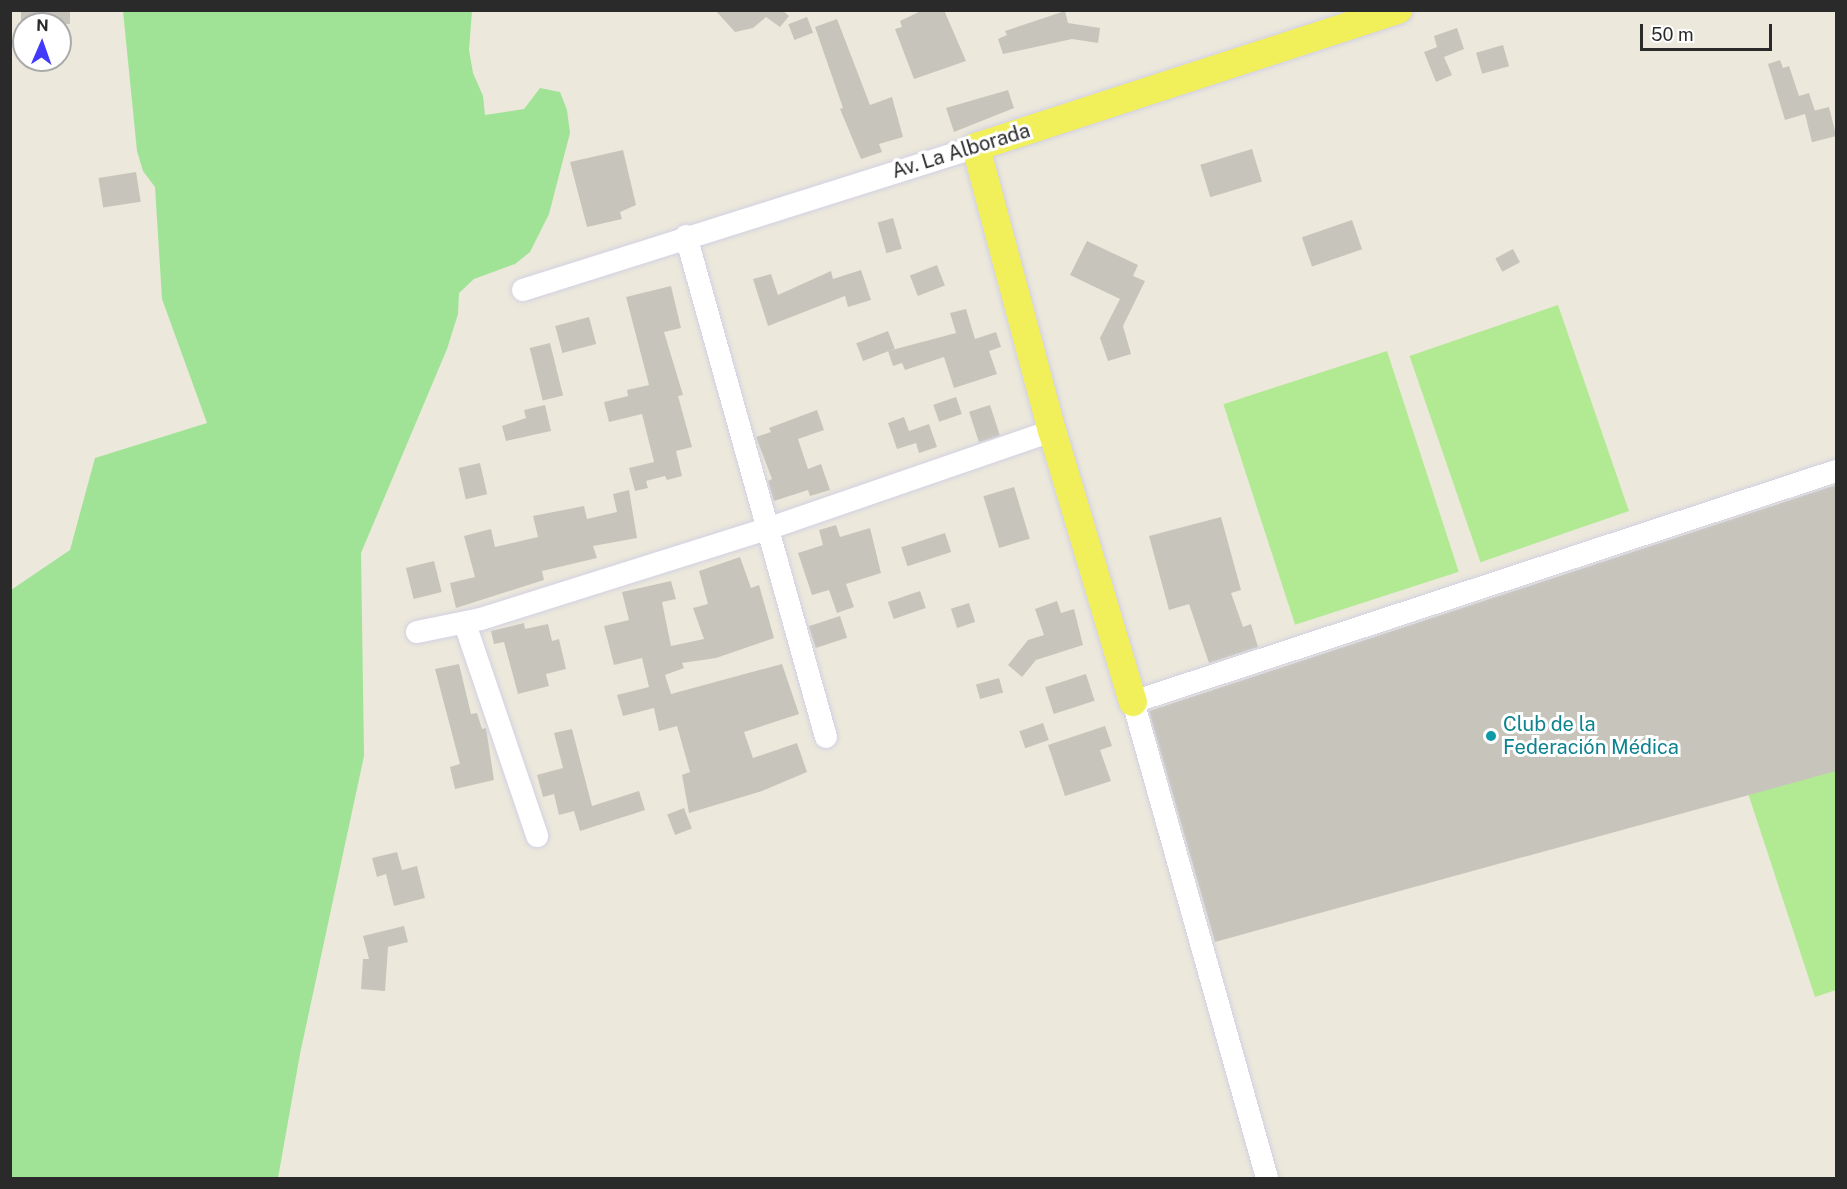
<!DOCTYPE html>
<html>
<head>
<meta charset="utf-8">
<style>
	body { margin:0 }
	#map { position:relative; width:1847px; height:1189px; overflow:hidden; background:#ece8db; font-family:"Public Sans",sans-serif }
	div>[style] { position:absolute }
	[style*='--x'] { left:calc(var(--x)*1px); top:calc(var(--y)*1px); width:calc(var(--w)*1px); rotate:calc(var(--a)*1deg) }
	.green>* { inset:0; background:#a0e397 }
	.pitch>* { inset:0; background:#b1ea93; transform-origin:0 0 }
	.building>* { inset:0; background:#c7c5bb; transform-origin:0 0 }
	.roads { filter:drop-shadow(0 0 2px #d1d0e3) drop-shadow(0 0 2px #d1d0e3) }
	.minor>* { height:22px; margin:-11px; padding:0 11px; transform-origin:11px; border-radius:11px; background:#fff }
	.major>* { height:28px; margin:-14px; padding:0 14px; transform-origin:14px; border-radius:14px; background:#f1f05b }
	.dots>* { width:16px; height:16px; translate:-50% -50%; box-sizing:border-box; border:3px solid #fff; border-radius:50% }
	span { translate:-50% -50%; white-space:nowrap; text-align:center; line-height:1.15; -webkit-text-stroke:6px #fff; paint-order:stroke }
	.street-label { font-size:20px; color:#2a2a2a }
	.culture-label { font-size:20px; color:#0d838f }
	.left { translate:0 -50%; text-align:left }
	.frame { position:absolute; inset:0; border:12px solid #2a2a2a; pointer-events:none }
	.north { position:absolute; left:12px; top:12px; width:60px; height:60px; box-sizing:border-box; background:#fff; border:2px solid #aaa; border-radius:50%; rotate:2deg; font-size:16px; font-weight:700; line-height:24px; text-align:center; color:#2a2a2a }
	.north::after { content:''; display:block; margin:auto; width:21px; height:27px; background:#423afb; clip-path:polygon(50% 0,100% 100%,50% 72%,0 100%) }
	.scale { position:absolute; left:1640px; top:24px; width:132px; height:27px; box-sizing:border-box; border:3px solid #2a2a2a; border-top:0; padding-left:8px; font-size:18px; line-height:21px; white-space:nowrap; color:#2a2a2a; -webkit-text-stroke:4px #fff; paint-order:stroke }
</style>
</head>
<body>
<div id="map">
	<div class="green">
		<div style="clip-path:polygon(123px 11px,472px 11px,469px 50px,473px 73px,483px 96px,485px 115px,524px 109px,540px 88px,560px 92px,567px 110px,570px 133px,549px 214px,530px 252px,515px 264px,474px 279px,459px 293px,458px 314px,447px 349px,361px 553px,364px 756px,300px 1054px,278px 1178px,11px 1178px,11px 590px,70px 550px,95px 458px,207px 423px,162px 299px,155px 187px,143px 171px,137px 151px)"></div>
	</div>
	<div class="pitch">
		<div style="left:1558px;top:305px;width:218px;height:157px;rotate:71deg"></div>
		<div style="left:1387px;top:351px;width:232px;height:172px;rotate:72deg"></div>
		<div style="clip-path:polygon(1836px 756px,1836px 990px,1815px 997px,1745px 784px)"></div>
	</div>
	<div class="building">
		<div style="left:21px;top:10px;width:49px;height:14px"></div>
		<div style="clip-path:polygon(715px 10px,782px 10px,789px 16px,780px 27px,766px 17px,753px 28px,735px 32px)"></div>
		<div style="clip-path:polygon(923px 10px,944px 10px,966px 61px,914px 79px,895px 29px,902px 27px,900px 21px)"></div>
		<div style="clip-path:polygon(1065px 11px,1068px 23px,1100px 28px,1098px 43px,1072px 39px,1003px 54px,998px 39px,1007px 35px,1005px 31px)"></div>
		<div style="left:807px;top:17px;width:17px;height:20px;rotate:69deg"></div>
		<div style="clip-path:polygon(837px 19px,870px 105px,892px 97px,903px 137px,879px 144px,882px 152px,861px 159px,840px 109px,843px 108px,815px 27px)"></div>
		<div style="clip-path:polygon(1457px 28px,1464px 49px,1444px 57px,1452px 75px,1436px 82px,1424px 52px,1437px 47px,1434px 36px)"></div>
		<div style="left:1503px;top:45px;width:22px;height:28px;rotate:74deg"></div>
		<div style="clip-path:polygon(1780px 60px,1783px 68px,1789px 66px,1799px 96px,1809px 93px,1815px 111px,1785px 120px,1768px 64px)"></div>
		<div style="clip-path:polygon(1008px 90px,1014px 108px,954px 132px,946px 108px)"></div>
		<div style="left:1829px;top:107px;width:30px;height:25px;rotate:76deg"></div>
		<div style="left:1252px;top:149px;width:34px;height:54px;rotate:73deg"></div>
		<div style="clip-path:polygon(623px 150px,636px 205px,620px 212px,622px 219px,587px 227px,570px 162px)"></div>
		<div style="left:136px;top:172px;width:30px;height:38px;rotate:81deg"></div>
		<div style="left:893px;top:218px;width:32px;height:16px;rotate:74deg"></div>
		<div style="left:1352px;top:220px;width:31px;height:53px;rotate:71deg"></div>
		<div style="clip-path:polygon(1087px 241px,1138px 265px,1133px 276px,1145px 281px,1123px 326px,1131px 354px,1108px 361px,1100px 338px,1120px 299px,1070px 275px)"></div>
		<div style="left:1513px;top:249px;width:15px;height:20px;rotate:62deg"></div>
		<div style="left:937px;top:265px;width:22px;height:29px;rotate:69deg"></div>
		<div style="clip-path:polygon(861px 270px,871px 300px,848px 307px,845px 296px,768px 326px,753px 279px,771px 274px,778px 295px,831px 271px,833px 279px)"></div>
		<div style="clip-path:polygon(671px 286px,681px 328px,664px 332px,683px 395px,678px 396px,692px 447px,676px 451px,682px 476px,667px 480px,665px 476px,646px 481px,648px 488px,635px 491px,629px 468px,654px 462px,642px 414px,609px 422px,604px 402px,628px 396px,627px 390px,649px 385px,626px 297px)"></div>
		<div style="clip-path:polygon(966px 309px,975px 339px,996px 332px,1001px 347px,989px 351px,997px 374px,954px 388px,944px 357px,905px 370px,902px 363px,893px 366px,888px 351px,956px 333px,950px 313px)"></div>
		<div style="left:589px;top:317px;width:28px;height:35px;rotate:75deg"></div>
		<div style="left:888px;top:331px;width:19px;height:34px;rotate:69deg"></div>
		<div style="left:550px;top:343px;width:54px;height:21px;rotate:76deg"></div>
		<div style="left:956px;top:397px;width:18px;height:24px;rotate:71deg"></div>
		<div style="clip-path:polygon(545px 405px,551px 431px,506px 441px,502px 426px,526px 418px,524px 410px)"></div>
		<div style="left:990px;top:405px;width:32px;height:22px;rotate:72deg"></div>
		<div style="clip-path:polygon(817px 410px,824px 430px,798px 439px,808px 469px,821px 464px,830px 490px,810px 496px,808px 490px,774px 501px,768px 481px,772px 479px,756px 437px,771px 432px,769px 428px)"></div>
		<div style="clip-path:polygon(904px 417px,909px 431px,929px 424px,937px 447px,919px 453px,916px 443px,897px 449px,888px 423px)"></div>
		<div style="left:480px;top:463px;width:32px;height:22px;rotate:77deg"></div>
		<div style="clip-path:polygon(1836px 485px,1836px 771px,1215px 942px,1149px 711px)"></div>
		<div style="left:1014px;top:487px;width:54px;height:32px;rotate:73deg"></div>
		<div style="clip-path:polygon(629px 490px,637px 538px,593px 546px,597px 558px,542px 571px,544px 580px,456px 608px,450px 583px,475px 577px,464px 536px,491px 529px,495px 547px,538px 537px,533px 516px,584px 506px,587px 519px,617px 512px,613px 494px)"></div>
		<div style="clip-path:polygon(1221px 517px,1241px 590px,1231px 593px,1243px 627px,1251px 624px,1258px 647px,1209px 663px,1189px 604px,1169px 610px,1149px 536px)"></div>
		<div style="clip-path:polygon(836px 525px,840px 537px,870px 528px,881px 573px,846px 584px,854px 607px,837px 613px,829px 590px,812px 595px,798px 553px,823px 545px,819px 530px)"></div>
		<div style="left:945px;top:533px;width:20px;height:46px;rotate:72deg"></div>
		<div style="clip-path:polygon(740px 557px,751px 588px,759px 585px,774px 638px,716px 658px,682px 663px,684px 668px,665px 675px,671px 694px,782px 664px,799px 714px,744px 732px,753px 758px,797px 743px,807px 772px,762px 791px,689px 813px,682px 775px,690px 772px,677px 726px,659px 731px,654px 708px,623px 716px,617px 695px,649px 687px,642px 658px,614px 665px,604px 626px,629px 620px,622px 592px,671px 581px,676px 599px,662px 602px,671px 646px,704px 639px,693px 608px,708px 604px,699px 571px)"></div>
		<div style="left:434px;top:561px;width:32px;height:29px;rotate:76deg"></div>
		<div style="left:920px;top:591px;width:18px;height:34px;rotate:71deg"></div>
		<div style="clip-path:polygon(1057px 601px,1061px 613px,1074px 609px,1083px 645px,1036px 660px,1022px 677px,1008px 665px,1028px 640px,1044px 635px,1035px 609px)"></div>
		<div style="left:969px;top:603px;width:20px;height:19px;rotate:72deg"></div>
		<div style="left:840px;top:616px;width:23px;height:33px;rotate:72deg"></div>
		<div style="clip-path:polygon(524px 623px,525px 629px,548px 624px,552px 641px,559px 639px,566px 669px,546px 674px,549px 686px,518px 694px,504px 642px,494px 644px,491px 631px)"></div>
		<div style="clip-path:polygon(459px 664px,471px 714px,477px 713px,482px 729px,486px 728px,494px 780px,455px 789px,450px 767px,460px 764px,435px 669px)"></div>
		<div style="left:1086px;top:674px;width:28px;height:43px;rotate:72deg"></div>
		<div style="left:999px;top:678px;width:15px;height:24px;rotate:74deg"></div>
		<div style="left:1043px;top:723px;width:18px;height:25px;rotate:71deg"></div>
		<div style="clip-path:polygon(1105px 726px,1112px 746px,1100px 750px,1111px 781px,1065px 796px,1048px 745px)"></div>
		<div style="clip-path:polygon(572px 729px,592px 806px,639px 791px,645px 810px,580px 831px,574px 811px,559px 815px,554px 794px,543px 797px,537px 775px,563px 768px,554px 733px)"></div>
		<div style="left:684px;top:808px;width:22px;height:18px;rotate:69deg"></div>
		<div style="clip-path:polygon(397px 852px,402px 870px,417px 866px,425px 898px,394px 906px,386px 874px,377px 877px,372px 858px)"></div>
		<div style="clip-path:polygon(404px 926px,408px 942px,388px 947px,385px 991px,361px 989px,363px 959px,369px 959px,363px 936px)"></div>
	</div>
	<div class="roads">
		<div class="minor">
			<div style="--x:686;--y:236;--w:520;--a:74.39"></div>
			<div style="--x:523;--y:290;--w:475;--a:-17.5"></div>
			<div style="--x:465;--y:624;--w:224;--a:71.2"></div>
			<div style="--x:417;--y:632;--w:65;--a:-11.5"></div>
			<div style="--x:481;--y:619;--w:300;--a:-17.5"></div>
			<div style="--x:767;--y:529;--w:301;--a:-19"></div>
			<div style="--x:1267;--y:1178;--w:495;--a:-105.7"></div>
			<div style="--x:1133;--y:702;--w:740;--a:-18.19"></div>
		</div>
		<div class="major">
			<div style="--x:1133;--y:702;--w:283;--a:-106.6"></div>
			<div style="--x:1052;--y:431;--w:294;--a:-105"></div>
			<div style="--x:976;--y:147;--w:444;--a:-18"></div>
		</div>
	</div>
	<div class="dots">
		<div style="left:1491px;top:736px;background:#0f9aa8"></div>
	</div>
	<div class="street-label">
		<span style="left:961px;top:151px;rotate:-17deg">Av. La Alborada</span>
	</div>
	<div class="culture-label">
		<span class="left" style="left:1503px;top:736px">Club de la<br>Federación Médica</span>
	</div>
	<div class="frame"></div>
	<div class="north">N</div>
	<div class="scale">50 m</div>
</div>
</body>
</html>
